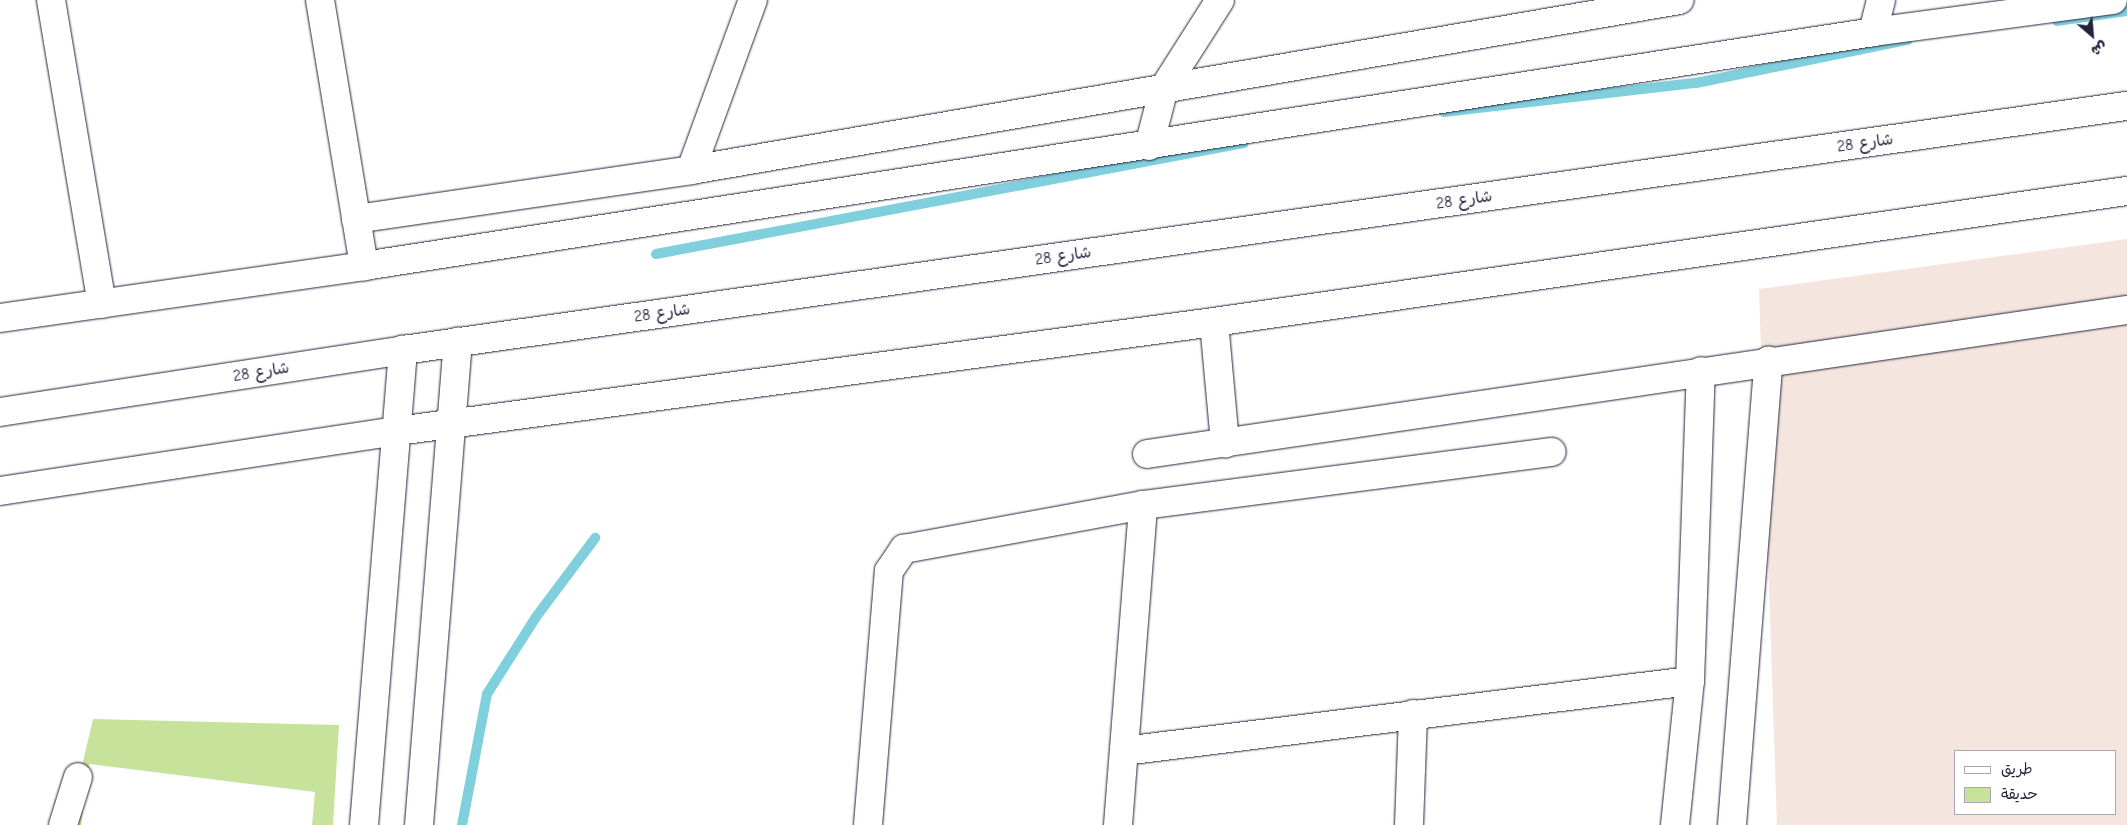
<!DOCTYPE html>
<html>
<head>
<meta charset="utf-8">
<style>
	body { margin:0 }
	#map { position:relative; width:2127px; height:825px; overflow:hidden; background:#fff; font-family:"Comic Neue","Playpen Sans Arabic",sans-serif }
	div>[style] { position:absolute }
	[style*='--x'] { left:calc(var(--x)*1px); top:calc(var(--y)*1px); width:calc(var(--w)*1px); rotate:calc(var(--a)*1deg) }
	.built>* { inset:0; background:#f4e5de }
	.green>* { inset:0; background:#c7e39b }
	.stream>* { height:10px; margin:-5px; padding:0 5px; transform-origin:5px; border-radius:5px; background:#80cfdc }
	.roads { filter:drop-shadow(0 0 1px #22223b) drop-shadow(0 0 1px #22223b) }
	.street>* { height:28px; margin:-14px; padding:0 14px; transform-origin:14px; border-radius:14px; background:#fff }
	.secondary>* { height:28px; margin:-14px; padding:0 14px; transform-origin:14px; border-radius:14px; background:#fff }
	.highway>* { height:28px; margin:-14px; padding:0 14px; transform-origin:14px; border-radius:14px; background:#fff }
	span { translate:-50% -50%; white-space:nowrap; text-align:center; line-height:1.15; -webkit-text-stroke:4px #fff; paint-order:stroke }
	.street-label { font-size:16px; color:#22223b }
	.legend { position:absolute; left:1954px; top:750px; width:162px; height:65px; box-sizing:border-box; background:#fff; border:1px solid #a7a7b1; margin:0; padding:6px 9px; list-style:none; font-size:15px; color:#22223b }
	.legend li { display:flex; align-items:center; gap:10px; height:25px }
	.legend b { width:25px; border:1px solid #a7a7b1 }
	.north { position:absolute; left:2067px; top:10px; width:50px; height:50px; -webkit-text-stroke:4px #fff; paint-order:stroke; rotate:153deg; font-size:14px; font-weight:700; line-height:20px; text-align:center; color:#22223b }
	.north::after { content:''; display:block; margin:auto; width:18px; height:22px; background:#22223b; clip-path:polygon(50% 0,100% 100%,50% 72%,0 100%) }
</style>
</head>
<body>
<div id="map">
	<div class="built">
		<div style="clip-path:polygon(evenodd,2127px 239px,2127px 825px,1777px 825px,1759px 289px,2127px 239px,1956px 751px,2116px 751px,2116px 814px,1956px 814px,1956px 751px)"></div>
	</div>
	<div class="green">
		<div style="clip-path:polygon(93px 719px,339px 725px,333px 825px,312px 825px,315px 792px,89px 764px,81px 825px,68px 825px)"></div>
	</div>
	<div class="stream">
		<div style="--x:2057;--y:21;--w:71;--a:-8.1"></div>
		<div style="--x:1444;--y:112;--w:254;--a:-6.6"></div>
		<div style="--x:1696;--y:83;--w:216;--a:-11.5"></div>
		<div style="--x:656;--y:254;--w:598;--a:-10.69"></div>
		<div style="--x:462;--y:825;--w:133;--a:-79.2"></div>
		<div style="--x:487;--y:694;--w:91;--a:-57.5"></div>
		<div style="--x:536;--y:617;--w:99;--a:-53.2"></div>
	</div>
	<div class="roads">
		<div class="street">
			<div style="--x:51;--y:0;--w:308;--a:80.5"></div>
			<div style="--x:320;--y:0;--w:270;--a:80.6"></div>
			<div style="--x:1873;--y:32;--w:33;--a:-76"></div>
			<div style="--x:1149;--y:146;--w:60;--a:-75.5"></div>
			<div style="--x:1164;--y:88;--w:104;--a:-57.5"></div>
			<div style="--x:691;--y:170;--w:181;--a:-70"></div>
			<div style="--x:356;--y:219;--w:339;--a:-8.3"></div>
			<div style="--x:691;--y:170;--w:1003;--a:-9.76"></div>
			<div style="--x:1124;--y:751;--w:570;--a:-7.05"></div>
			<div style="--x:63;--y:825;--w:50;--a:-72.6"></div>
			<div style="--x:868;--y:825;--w:255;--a:-85.3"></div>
			<div style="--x:889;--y:571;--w:27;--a:-56"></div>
			<div style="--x:904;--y:549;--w:243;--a:-10.4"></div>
			<div style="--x:1143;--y:505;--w:412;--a:-7.4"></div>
			<div style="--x:1118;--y:825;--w:321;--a:-85.5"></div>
			<div style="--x:1409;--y:825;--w:111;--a:-87.9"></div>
			<div style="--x:1675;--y:825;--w:145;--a:-84.1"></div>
			<div style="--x:1690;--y:681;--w:310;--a:-88"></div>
			<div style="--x:1732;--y:825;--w:466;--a:-85.5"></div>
		</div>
		<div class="secondary">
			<div style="--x:0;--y:318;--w:368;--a:-8.1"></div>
			<div style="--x:364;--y:266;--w:1527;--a:-8.81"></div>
			<div style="--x:1873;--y:32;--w:242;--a:-7.6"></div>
			<div style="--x:1147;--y:454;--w:991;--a:-8.36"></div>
			<div style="--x:364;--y:825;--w:477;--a:-85.3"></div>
			<div style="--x:419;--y:825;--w:485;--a:-85.4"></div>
		</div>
		<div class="highway">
			<div style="--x:1214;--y:322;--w:122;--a:84.8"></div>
			<div style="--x:0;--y:412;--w:408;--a:-8.7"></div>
			<div style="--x:403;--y:350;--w:1741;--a:-8.06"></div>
			<div style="--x:0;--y:491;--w:402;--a:-8.6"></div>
			<div style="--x:397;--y:431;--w:824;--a:-7.6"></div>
			<div style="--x:1214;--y:322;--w:922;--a:-8.17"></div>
		</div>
	</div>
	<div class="street-label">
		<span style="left:1865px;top:143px;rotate:-8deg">شارع 28</span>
		<span style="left:1464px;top:200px;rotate:-8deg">شارع 28</span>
		<span style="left:1063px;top:256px;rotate:-8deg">شارع 28</span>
		<span style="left:662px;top:313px;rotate:-8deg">شارع 28</span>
		<span style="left:261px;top:372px;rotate:-9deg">شارع 28</span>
	</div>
	<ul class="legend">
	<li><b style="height:6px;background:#fff"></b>طريق</li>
	<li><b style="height:14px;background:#c7e39b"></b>حديقة</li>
	</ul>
	<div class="north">ش</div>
</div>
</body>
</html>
